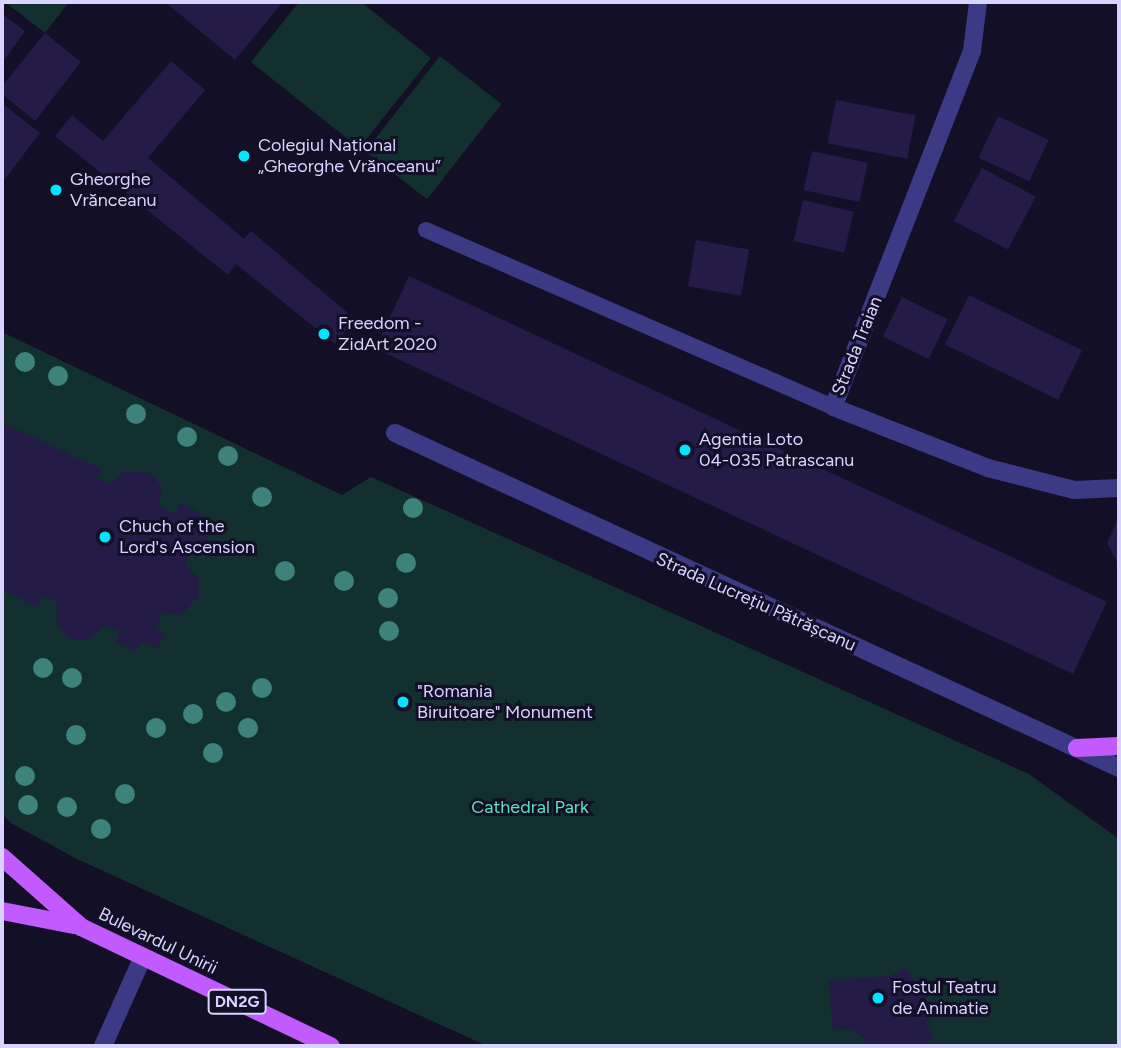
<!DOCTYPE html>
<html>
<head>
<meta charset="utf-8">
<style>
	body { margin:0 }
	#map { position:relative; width:1121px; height:1048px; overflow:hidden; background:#130f26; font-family:Figtree,sans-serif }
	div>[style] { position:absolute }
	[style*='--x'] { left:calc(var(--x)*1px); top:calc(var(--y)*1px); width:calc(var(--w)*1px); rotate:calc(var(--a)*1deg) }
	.green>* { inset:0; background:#12302f; transform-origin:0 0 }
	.building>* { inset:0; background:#241b47; transform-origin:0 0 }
	.service>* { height:16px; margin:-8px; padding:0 8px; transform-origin:8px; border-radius:8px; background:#3d3a85 }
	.minor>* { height:18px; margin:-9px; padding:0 9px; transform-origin:9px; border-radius:9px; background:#3d3a85 }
	.tertiary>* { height:18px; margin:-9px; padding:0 9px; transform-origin:9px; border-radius:9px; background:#3d3a85 }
	.primary>* { height:18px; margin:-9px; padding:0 9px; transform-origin:9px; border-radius:9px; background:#c25bff }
	.trees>* { width:20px; height:20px; margin:-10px; border-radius:50%; background:#3d827b }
	.dots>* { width:19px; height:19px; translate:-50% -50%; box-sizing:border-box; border:4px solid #130f26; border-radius:50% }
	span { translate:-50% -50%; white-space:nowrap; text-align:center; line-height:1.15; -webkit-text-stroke:6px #130f26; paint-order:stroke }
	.shield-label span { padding:2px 5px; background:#130f26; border:2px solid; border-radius:5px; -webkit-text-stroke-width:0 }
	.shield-label { font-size:16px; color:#d9d4ff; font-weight:700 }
	.poi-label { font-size:18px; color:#d9d4ff }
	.left { translate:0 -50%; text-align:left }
	.street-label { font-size:18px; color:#d9d4ff }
	.park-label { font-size:18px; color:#5fe0c0 }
	.frame { position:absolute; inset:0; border:4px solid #d9d4ff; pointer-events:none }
</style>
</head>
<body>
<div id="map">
	<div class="green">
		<div style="clip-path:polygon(5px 2px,69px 2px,45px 33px)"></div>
		<div style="clip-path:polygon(299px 2px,361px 2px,431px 58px,359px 148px,251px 62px)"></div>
		<div style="left:440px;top:56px;width:78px;height:121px;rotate:38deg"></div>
		<div style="clip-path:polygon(2px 332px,342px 495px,371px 477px,1029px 774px,1119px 839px,1119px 1046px,487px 1046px,77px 859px,11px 823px,2px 814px)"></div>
	</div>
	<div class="building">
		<div style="clip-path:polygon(165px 2px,283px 2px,235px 60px)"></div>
		<div style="clip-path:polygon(2px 14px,25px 31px,2px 63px)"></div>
		<div style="clip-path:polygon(45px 33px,81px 62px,35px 121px,2px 94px,2px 86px)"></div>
		<div style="clip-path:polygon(171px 61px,205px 90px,148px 158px,244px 239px,251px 231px,355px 319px,335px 344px,236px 264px,228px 275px,55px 136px,72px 115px,103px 141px)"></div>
		<div style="left:836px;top:100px;width:81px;height:44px;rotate:11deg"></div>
		<div style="clip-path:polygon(2px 103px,40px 133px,2px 183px)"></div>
		<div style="left:998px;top:116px;width:56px;height:46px;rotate:25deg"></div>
		<div style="left:812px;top:151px;width:57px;height:40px;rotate:12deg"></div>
		<div style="left:982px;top:168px;width:61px;height:60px;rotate:28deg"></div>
		<div style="left:803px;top:200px;width:52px;height:42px;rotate:13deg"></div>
		<div style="left:696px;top:240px;width:54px;height:47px;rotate:10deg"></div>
		<div style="left:409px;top:276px;width:770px;height:80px;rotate:25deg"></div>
		<div style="left:969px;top:295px;width:126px;height:55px;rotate:26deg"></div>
		<div style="left:902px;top:297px;width:51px;height:44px;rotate:26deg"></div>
		<div style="clip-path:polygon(2px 423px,101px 469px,97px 478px,111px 484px,124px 471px,150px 473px,161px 486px,160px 507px,175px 514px,180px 503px,201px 513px,196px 523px,212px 531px,205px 547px,195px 542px,185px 564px,199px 579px,199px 596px,181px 615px,162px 613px,156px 628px,165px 632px,157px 649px,141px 642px,136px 651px,115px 642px,120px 632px,105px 625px,89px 640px,71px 639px,57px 627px,56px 602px,42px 596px,38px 607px,2px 590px)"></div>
		<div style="clip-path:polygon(1119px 516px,1119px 566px,1107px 543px)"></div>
		<div style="clip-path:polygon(906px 967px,936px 1016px,925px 1022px,933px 1036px,926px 1046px,863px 1046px,867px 1041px,852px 1029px,833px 1031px,829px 981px,891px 976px)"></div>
	</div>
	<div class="service">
		<div style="--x:426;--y:230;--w:444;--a:23.5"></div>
	</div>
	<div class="minor">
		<div style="--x:978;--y:2;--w:49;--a:97"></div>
		<div style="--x:972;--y:51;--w:382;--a:111.3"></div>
		<div style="--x:833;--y:407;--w:167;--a:21.5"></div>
		<div style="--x:988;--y:468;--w:89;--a:14.3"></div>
		<div style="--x:1074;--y:490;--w:45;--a:-2.5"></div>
		<div style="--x:395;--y:433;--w:798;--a:24.83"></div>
	</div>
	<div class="tertiary">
		<div style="--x:103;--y:1046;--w:95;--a:-65.9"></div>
	</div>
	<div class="primary">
		<div style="--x:1077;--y:748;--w:42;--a:-2.7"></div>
		<div style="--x:2;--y:857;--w:106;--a:41.5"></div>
		<div style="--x:81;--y:927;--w:277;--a:25.5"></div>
		<div style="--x:2;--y:911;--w:73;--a:11"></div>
	</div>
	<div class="trees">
		<div style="left:25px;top:362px"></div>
		<div style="left:58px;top:376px"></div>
		<div style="left:136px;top:414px"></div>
		<div style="left:187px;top:437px"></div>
		<div style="left:228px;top:456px"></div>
		<div style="left:262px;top:497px"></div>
		<div style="left:413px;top:508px"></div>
		<div style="left:406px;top:563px"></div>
		<div style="left:285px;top:571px"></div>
		<div style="left:344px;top:581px"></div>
		<div style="left:388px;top:598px"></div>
		<div style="left:389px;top:631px"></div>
		<div style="left:43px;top:668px"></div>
		<div style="left:72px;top:678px"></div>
		<div style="left:262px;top:688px"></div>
		<div style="left:226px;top:702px"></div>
		<div style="left:193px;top:714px"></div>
		<div style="left:156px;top:728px"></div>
		<div style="left:248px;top:728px"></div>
		<div style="left:76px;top:735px"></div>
		<div style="left:213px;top:753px"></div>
		<div style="left:25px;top:776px"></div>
		<div style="left:125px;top:794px"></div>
		<div style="left:28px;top:805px"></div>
		<div style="left:67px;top:807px"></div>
		<div style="left:101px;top:829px"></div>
	</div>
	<div class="dots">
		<div style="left:244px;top:156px;background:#00e5ff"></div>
		<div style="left:56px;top:190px;background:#00e5ff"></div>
		<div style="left:324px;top:334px;background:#00e5ff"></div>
		<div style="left:685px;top:450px;background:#00e5ff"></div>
		<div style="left:105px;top:537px;background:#00e5ff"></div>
		<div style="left:403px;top:702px;background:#00e5ff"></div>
		<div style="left:878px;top:998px;background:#00e5ff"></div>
	</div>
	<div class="shield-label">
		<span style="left:237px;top:1002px">DN2G</span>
	</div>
	<div class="poi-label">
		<span class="left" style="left:258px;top:156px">Colegiul Național<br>„Gheorghe Vrănceanu”</span>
		<span class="left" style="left:70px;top:190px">Gheorghe<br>Vrănceanu</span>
		<span class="left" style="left:338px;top:334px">Freedom -<br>ZidArt 2020</span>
		<span class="left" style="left:699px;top:450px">Agentia Loto<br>04-035 Patrascanu</span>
		<span class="left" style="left:119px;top:537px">Chuch of the<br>Lord's Ascension</span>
		<span class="left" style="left:417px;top:702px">"Romania<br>Biruitoare" Monument</span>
		<span class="left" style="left:892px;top:998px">Fostul Teatru<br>de Animatie</span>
	</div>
	<div class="street-label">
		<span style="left:857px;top:346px;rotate:-68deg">Strada Traian</span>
		<span style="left:756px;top:602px;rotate:24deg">Strada Lucrețiu Pătrășcanu</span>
		<span style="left:158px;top:941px;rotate:26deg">Bulevardul Unirii</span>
	</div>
	<div class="park-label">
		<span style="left:530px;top:807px">Cathedral Park</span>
	</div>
	<div class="frame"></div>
</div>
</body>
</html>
